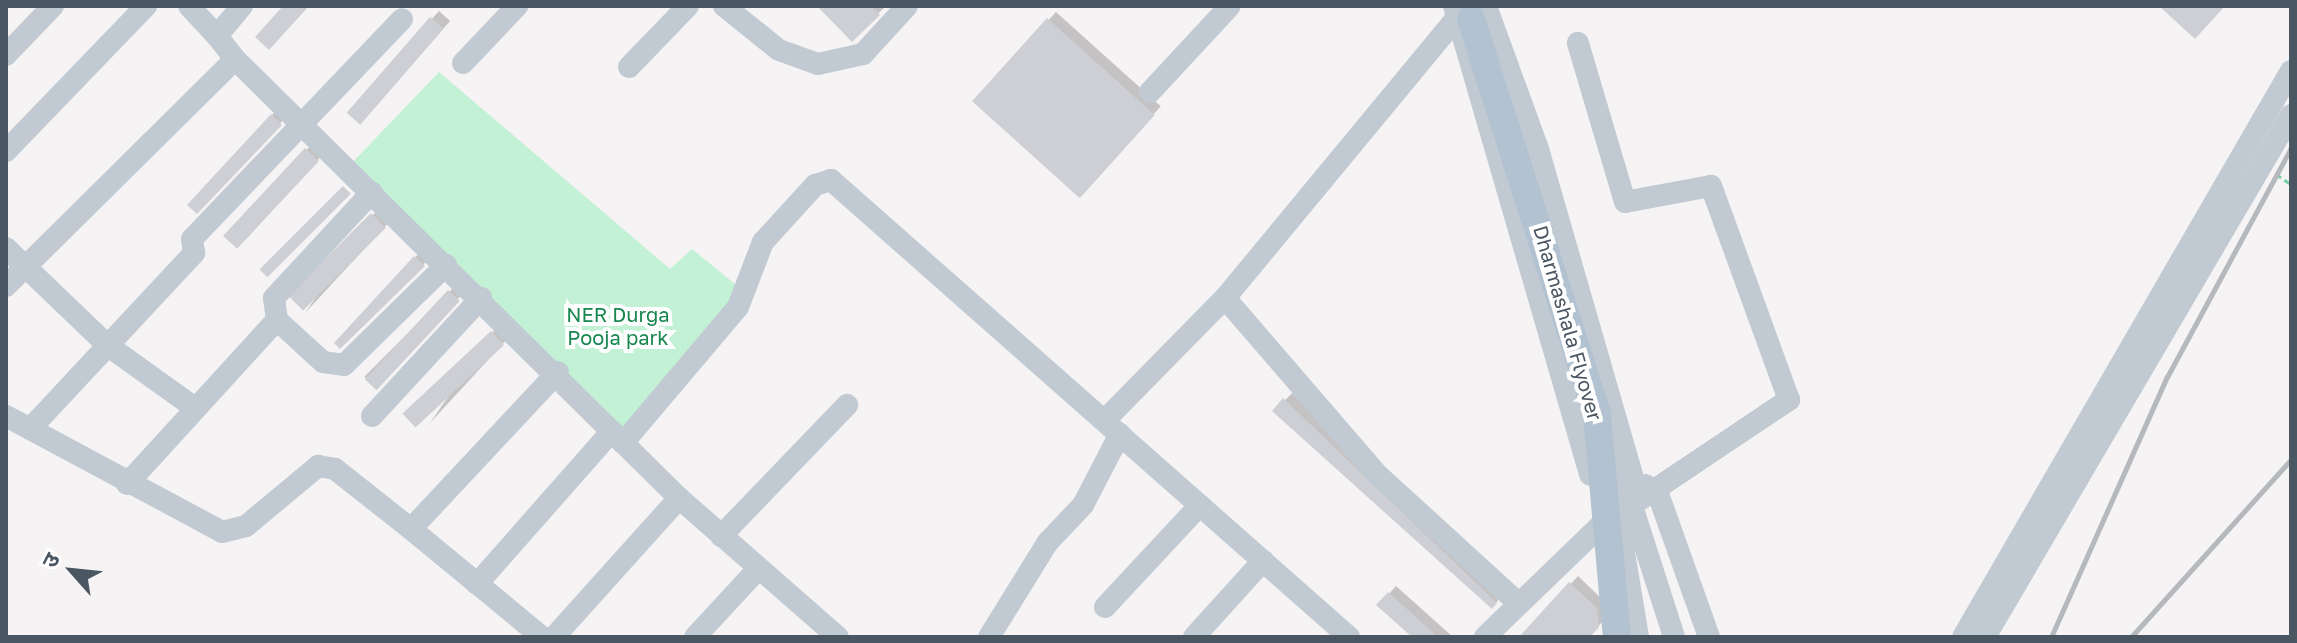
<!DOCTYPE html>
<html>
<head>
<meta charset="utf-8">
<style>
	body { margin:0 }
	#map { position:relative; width:2297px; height:643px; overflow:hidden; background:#f5f3f3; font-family:"Golos Text","Noto Sans Devanagari",sans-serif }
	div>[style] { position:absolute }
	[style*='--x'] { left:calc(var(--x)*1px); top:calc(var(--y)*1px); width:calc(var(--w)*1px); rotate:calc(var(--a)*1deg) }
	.green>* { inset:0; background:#c3f1d5 }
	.shadow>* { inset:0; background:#0003; transform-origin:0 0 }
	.building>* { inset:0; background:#cdcfd5; transform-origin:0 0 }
	.path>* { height:3px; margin-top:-1.5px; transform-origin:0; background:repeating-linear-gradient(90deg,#7ad0a6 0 6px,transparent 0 10px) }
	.minor>* { height:22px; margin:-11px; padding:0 11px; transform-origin:11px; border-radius:11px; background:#c1cad2 }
	.rail>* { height:5px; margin:-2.5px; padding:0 2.5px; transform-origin:2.5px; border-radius:2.5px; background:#b5b8bd }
	.major-bridge>* { height:28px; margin:-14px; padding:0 14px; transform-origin:14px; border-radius:14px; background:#b3c2d1 }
	span { translate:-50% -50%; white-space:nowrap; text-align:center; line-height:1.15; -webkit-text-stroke:8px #fff; paint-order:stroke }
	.park-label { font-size:20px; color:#17864f }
	.street-label { font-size:20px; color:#4a5661 }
	.frame { position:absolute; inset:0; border:8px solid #4a5661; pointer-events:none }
	.north { position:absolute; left:32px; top:531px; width:80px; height:80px; -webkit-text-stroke:6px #fff; paint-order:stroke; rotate:297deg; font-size:22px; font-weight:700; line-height:32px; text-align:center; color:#4a5661 }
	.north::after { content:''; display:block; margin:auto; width:28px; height:36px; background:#4a5661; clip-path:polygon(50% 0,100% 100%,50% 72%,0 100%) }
</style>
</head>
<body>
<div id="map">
	<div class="green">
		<div style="clip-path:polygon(439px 72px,670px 269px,692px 249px,741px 289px,621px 440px,350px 165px)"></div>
	</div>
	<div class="shadow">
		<div style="clip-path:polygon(819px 6px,885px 6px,885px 7px,852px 39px)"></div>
		<div style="left:439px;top:11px;width:15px;height:136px;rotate:42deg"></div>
		<div style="left:1056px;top:12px;width:141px;height:120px;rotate:42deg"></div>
		<div style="clip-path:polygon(279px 108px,287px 116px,197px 211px,272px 115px)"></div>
		<div style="clip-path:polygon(314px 142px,324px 153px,246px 239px,227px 236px)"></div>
		<div style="clip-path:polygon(380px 208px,392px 219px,305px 313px,373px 215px)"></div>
		<div style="clip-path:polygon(422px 250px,430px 258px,340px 346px,337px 343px)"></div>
		<div style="left:457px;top:284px;width:11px;height:131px;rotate:45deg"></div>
		<div style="clip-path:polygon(499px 326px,510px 336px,430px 423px,492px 333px)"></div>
		<div style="clip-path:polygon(1292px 393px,1503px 595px,1492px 607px,1275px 411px)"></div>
		<div style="clip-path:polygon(1578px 576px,1604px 601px,1606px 618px,1588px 637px,1522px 637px)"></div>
		<div style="clip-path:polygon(1396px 586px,1453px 637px,1415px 637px,1379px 605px)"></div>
	</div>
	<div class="building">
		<div style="clip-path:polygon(283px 6px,309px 6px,269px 50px,255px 37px)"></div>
		<div style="clip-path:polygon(817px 6px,871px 6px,880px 15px,852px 42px)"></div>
		<div style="clip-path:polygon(2159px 6px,2225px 6px,2195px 39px)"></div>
		<div style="left:430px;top:17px;width:18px;height:127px;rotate:41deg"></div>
		<div style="left:1047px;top:18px;width:145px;height:112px;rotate:42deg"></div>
		<div style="clip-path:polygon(271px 114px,282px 125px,197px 214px,187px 205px)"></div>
		<div style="left:305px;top:148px;width:19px;height:120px;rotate:43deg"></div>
		<div style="left:343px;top:186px;width:11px;height:118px;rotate:45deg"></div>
		<div style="left:371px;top:213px;width:21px;height:117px;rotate:45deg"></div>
		<div style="clip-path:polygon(414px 256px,425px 266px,340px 349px,334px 343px)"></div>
		<div style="left:448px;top:290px;width:16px;height:122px;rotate:43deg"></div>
		<div style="left:491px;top:331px;width:19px;height:121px;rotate:47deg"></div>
		<div style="clip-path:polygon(1283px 398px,1497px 603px,1492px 609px,1272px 411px)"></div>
		<div style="clip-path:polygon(1569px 582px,1597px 608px,1599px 627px,1590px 637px,1519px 637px)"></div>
		<div style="clip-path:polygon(1388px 592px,1438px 637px,1412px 637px,1376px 605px)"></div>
	</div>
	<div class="path">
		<div style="--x:2276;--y:174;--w:18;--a:34"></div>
	</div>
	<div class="minor">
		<div style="--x:189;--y:6;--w:41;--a:47"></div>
		<div style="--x:242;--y:6;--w:39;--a:130"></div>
		<div style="--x:217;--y:36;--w:29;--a:52"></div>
		<div style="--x:235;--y:59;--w:624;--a:44.68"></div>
		<div style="--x:679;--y:498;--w:211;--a:41.2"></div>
		<div style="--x:724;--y:6;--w:70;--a:38.7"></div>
		<div style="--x:779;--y:50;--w:41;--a:19.7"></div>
		<div style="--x:818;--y:64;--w:46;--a:-12.5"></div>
		<div style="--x:863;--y:54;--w:65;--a:-47.5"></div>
		<div style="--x:1454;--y:6;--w:488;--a:73.8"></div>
		<div style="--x:1486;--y:6;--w:152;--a:70"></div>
		<div style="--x:1538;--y:149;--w:342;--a:73.9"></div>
		<div style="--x:1633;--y:478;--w:28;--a:92"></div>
		<div style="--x:1632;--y:506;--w:138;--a:72.2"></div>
		<div style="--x:6;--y:55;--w:68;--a:-46.2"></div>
		<div style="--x:463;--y:63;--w:79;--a:-46.5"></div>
		<div style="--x:629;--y:67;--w:85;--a:-46"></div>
		<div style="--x:1150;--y:92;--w:117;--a:-47.1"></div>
		<div style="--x:6;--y:151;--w:202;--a:-46"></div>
		<div style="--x:6;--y:248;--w:140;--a:43.8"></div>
		<div style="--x:107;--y:345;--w:108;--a:35.6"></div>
		<div style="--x:6;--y:286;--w:322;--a:-44.7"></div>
		<div style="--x:1225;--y:298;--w:234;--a:49.2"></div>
		<div style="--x:1378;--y:475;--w:187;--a:42.4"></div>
		<div style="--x:277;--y:320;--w:62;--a:42.4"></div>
		<div style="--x:323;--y:362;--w:21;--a:8"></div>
		<div style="--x:344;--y:365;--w:143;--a:-44.4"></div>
		<div style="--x:6;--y:416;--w:245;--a:28.2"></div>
		<div style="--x:222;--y:532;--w:25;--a:-14"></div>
		<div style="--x:246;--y:526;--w:94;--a:-39.8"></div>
		<div style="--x:318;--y:466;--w:17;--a:10"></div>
		<div style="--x:335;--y:469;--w:97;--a:38.3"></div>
		<div style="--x:411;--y:529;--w:215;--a:-46.9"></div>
		<div style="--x:372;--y:416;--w:161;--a:-47.3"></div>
		<div style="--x:1105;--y:420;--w:171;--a:-45.5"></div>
		<div style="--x:1225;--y:298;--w:359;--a:-50.4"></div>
		<div style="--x:30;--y:429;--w:241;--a:-47"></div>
		<div style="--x:194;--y:253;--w:14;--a:-98"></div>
		<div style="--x:192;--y:239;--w:304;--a:-46.3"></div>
		<div style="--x:623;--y:443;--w:178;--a:-49.8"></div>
		<div style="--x:738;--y:307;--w:70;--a:-69"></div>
		<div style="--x:763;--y:242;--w:77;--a:-47.6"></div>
		<div style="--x:815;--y:185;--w:17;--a:-17"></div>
		<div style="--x:831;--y:180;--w:691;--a:41.42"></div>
		<div style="--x:1617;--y:451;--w:65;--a:89.1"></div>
		<div style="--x:1618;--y:516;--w:123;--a:80.6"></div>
		<div style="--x:127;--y:484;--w:222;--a:-47.6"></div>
		<div style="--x:277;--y:320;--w:22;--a:-98"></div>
		<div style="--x:274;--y:298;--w:144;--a:-47.2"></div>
		<div style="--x:1645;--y:485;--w:13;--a:27"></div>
		<div style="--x:1657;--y:491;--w:155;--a:70.4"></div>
		<div style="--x:411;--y:529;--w:170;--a:39.5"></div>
		<div style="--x:721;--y:536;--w:182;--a:-46.1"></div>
		<div style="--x:477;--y:584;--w:204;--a:-48.6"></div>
		<div style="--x:1105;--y:607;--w:139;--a:-47"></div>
		<div style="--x:554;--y:637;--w:187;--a:-48"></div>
		<div style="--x:695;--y:637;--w:93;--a:-47.2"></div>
		<div style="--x:989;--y:637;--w:112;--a:-58.2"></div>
		<div style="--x:1048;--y:542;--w:51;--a:-46.6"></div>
		<div style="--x:1083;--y:505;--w:80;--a:-62.5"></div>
		<div style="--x:1194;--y:637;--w:103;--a:-47.8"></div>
		<div style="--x:1485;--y:637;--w:158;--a:-44"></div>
		<div style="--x:1599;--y:527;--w:229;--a:-33.8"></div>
		<div style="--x:1789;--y:400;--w:228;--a:-110"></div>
		<div style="--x:1711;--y:186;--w:87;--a:169.5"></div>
		<div style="--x:1625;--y:202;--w:166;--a:-106.5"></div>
		<div style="--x:1963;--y:637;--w:654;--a:-59.91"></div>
		<div style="--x:1985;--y:637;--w:605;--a:-59.62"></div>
	</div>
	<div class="rail">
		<div style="--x:2051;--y:637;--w:285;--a:-66"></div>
		<div style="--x:2167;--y:377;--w:260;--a:-61.6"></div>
		<div style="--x:2131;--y:637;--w:239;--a:-48"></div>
	</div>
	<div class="major-bridge">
		<div style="--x:1471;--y:19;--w:415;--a:72.3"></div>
		<div style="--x:1597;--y:414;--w:224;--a:84.9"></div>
	</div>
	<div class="park-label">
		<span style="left:618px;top:326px">NER Durga<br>Pooja park</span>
	</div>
	<div class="street-label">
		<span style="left:1568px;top:323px;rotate:74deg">Dharmashala Flyover</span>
	</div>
	<div class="frame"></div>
	<div class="north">उ</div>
</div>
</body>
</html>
